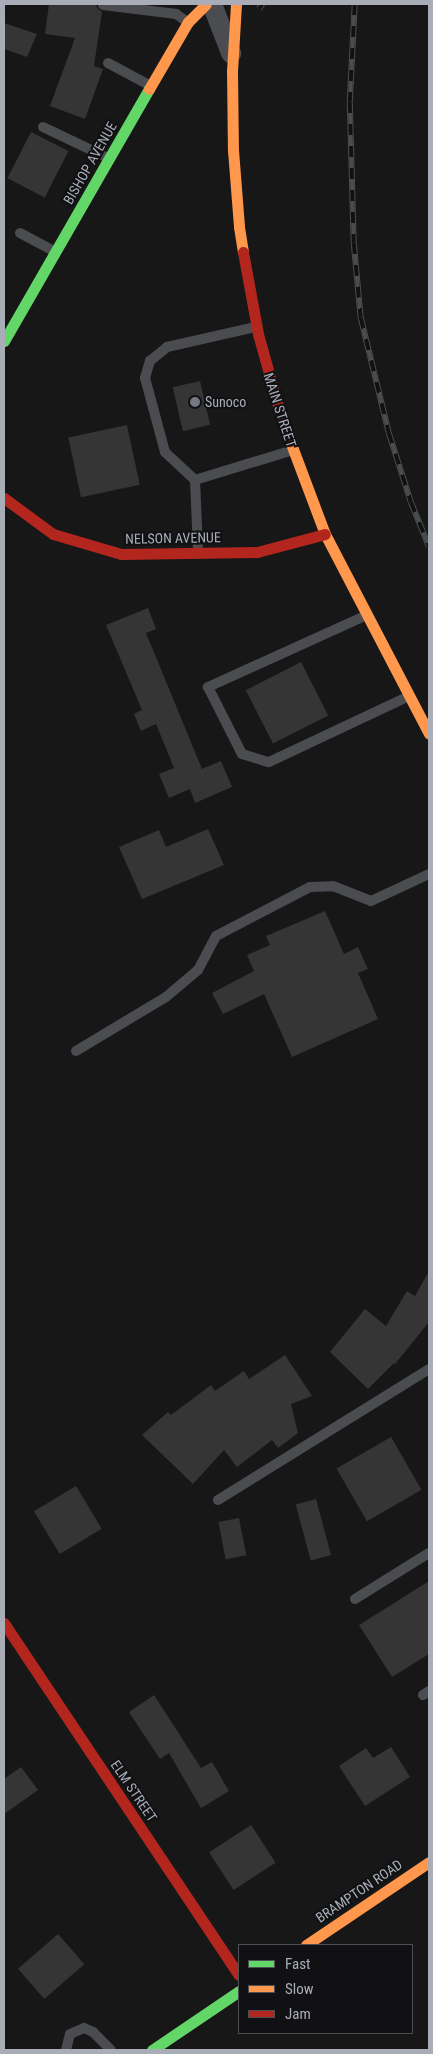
<!DOCTYPE html>
<html>
<head>
<meta charset="utf-8">
<style>
	body { margin:0 }
	#map { position:relative; width:433px; height:2054px; overflow:hidden; background:#171717; font-family:"Roboto Condensed",sans-serif }
	div>[style] { position:absolute }
	[style*='--x'] { left:calc(var(--x)*1px); top:calc(var(--y)*1px); width:calc(var(--w)*1px); rotate:calc(var(--a)*1deg) }
	.building>* { inset:0; background:#353536; transform-origin:0 0 }
	.lane>* { height:10px; margin:-5px; padding:0 5px; transform-origin:5px; border-radius:5px; background:#4b4c50 }
	.street>* { height:20px; margin:-10px; padding:0 10px; transform-origin:10px; border-radius:10px; background:#4b4c50 }
	.fast>* { height:11px; margin:-5.5px; padding:0 5.5px; transform-origin:5.5px; border-radius:5.5px; background:#63d668 }
	.slow>* { height:11px; margin:-5.5px; padding:0 5.5px; transform-origin:5.5px; border-radius:5.5px; background:#ff974d }
	.jam>* { height:11px; margin:-5.5px; padding:0 5.5px; transform-origin:5.5px; border-radius:5.5px; background:#b3261e }
	.rail>* { height:5.5px; margin-top:-2.75px; transform-origin:0; background:repeating-linear-gradient(90deg,#111113 0 11px,#4b4c4f 0 22px); box-sizing:border-box; border-block:1px solid #4b4c4f }
	.dots>* { width:14px; height:14px; translate:-50% -50%; box-sizing:border-box; border:2px solid #111113; border-radius:50% }
	span { translate:-50% -50%; white-space:nowrap; text-align:center; line-height:1.15; -webkit-text-stroke:4px #111113; paint-order:stroke }
	.street-label { font-size:14px; color:#a8adb8 }
	.poi-label { font-size:14px; color:#a8adb8 }
	.left { translate:0 -50%; text-align:left }
	.frame { position:absolute; inset:0; border:5px solid #a8adb8; pointer-events:none }
	.legend { position:absolute; left:238px; top:1944px; width:175px; height:90px; box-sizing:border-box; background:#111113; border:1px solid #4d4f55; margin:0; padding:6px 9px; list-style:none; font-size:15px; color:#a8adb8 }
	.legend li { display:flex; align-items:center; gap:10px; height:25px }
	.legend b { width:25px; border:1px solid #4d4f55 }
</style>
</head>
<body>
<div id="map">
	<div class="building">
		<div style="clip-path:polygon(49px 4px,96px 4px,97px 8px,102px 12px,94px 66px,103px 69px,85px 119px,50px 106px,75px 38px,45px 34px)"></div>
		<div style="clip-path:polygon(4px 23px,37px 34px,27px 57px,4px 49px)"></div>
		<div style="left:31px;top:132px;width:42px;height:52px;rotate:27deg"></div>
		<div style="left:200px;top:381px;width:45px;height:28px;rotate:77deg"></div>
		<div style="left:127px;top:425px;width:61px;height:60px;rotate:78deg"></div>
		<div style="clip-path:polygon(148px 608px,156px 629px,146px 633px,202px 769px,221px 761px,232px 787px,195px 803px,190px 789px,169px 798px,159px 774px,174px 768px,156px 724px,141px 731px,134px 714px,142px 710px,106px 625px)"></div>
		<div style="left:301px;top:662px;width:60px;height:62px;rotate:63deg"></div>
		<div style="clip-path:polygon(208px 829px,224px 865px,142px 899px,119px 847px,159px 830px,166px 847px)"></div>
		<div style="clip-path:polygon(325px 911px,344px 954px,358px 947px,368px 969px,358px 973px,378px 1019px,292px 1057px,264px 994px,223px 1014px,212px 993px,254px 971px,247px 955px,270px 945px,266px 936px)"></div>
		<div style="clip-path:polygon(429px 1271px,429px 1322px,395px 1364px,394px 1363px,368px 1389px,330px 1352px,365px 1309px,386px 1326px,407px 1291px,415px 1296px)"></div>
		<div style="clip-path:polygon(285px 1355px,312px 1396px,291px 1404px,298px 1433px,278px 1448px,272px 1440px,237px 1467px,224px 1450px,193px 1484px,142px 1435px,168px 1412px,171px 1415px,211px 1385px,215px 1391px,244px 1371px,249px 1379px)"></div>
		<div style="left:391px;top:1437px;width:61px;height:63px;rotate:60deg"></div>
		<div style="left:76px;top:1486px;width:50px;height:49px;rotate:59deg"></div>
		<div style="left:316px;top:1499px;width:58px;height:21px;rotate:75deg"></div>
		<div style="left:239px;top:1518px;width:38px;height:21px;rotate:79deg"></div>
		<div style="clip-path:polygon(429px 1581px,429px 1654px,392px 1677px,359px 1625px)"></div>
		<div style="clip-path:polygon(154px 1695px,201px 1768px,212px 1762px,229px 1791px,201px 1808px,169px 1753px,160px 1759px,129px 1712px)"></div>
		<div style="clip-path:polygon(391px 1747px,410px 1777px,365px 1806px,339px 1766px,366px 1748px,373px 1758px)"></div>
		<div style="clip-path:polygon(21px 1767px,38px 1790px,4px 1814px,4px 1779px)"></div>
		<div style="left:251px;top:1825px;width:45px;height:50px;rotate:57deg"></div>
		<div style="left:58px;top:1934px;width:40px;height:53px;rotate:49deg"></div>
	</div>
	<div class="lane">
		<div style="--x:103;--y:5;--w:74;--a:7"></div>
		<div style="--x:176;--y:14;--w:12;--a:35"></div>
		<div style="--x:108;--y:63;--w:49;--a:28.1"></div>
		<div style="--x:43;--y:127;--w:72;--a:25.5"></div>
		<div style="--x:20;--y:233;--w:38;--a:28"></div>
		<div style="--x:195;--y:480;--w:41;--a:-137"></div>
		<div style="--x:165;--y:452;--w:77;--a:-105.1"></div>
		<div style="--x:145;--y:378;--w:18;--a:-74"></div>
		<div style="--x:150;--y:361;--w:22;--a:-39"></div>
		<div style="--x:167;--y:347;--w:91;--a:-12.7"></div>
		<div style="--x:198;--y:551;--w:71;--a:-92.4"></div>
		<div style="--x:195;--y:480;--w:102;--a:-17"></div>
		<div style="--x:367;--y:615;--w:175;--a:155.6"></div>
		<div style="--x:208;--y:687;--w:75;--a:63.1"></div>
		<div style="--x:242;--y:754;--w:28;--a:17"></div>
		<div style="--x:269;--y:762;--w:155;--a:-25.2"></div>
		<div style="--x:76;--y:1051;--w:105;--a:-31"></div>
		<div style="--x:166;--y:997;--w:42;--a:-40.2"></div>
		<div style="--x:198;--y:970;--w:38;--a:-62"></div>
		<div style="--x:216;--y:936;--w:106;--a:-27.5"></div>
		<div style="--x:310;--y:887;--w:23;--a:-2"></div>
		<div style="--x:333;--y:886;--w:41;--a:21.5"></div>
		<div style="--x:371;--y:901;--w:64;--a:-25"></div>
		<div style="--x:218;--y:1500;--w:248;--a:-31.8"></div>
		<div style="--x:355;--y:1599;--w:87;--a:-31.9"></div>
		<div style="--x:423;--y:1695;--w:7;--a:-34"></div>
		<div style="--x:66;--y:2050;--w:16;--a:-76"></div>
		<div style="--x:70;--y:2034;--w:15;--a:-23"></div>
		<div style="--x:84;--y:2028;--w:10;--a:24"></div>
		<div style="--x:93;--y:2032;--w:25;--a:45"></div>
	</div>
	<div class="street">
		<div style="--x:212;--y:4;--w:53;--a:68.8"></div>
	</div>
	<div class="fast">
		<div style="--x:4;--y:341;--w:291;--a:-60.1"></div>
		<div style="--x:152;--y:2050;--w:105;--a:-34.1"></div>
	</div>
	<div class="slow">
		<div style="--x:236;--y:4;--w:67;--a:93.4"></div>
		<div style="--x:232;--y:71;--w:79;--a:89.3"></div>
		<div style="--x:233;--y:150;--w:77;--a:85.5"></div>
		<div style="--x:239;--y:227;--w:25;--a:81"></div>
		<div style="--x:149;--y:89;--w:78;--a:-59.8"></div>
		<div style="--x:188;--y:22;--w:25;--a:-45"></div>
		<div style="--x:290;--y:441;--w:99;--a:69.4"></div>
		<div style="--x:325;--y:534;--w:225;--a:62.5"></div>
		<div style="--x:306;--y:1945;--w:148;--a:-34"></div>
	</div>
	<div class="jam">
		<div style="--x:243;--y:252;--w:83;--a:79.6"></div>
		<div style="--x:258;--y:334;--w:82;--a:74.4"></div>
		<div style="--x:280;--y:413;--w:30;--a:70"></div>
		<div style="--x:4;--y:498;--w:61;--a:36.3"></div>
		<div style="--x:53;--y:534;--w:71;--a:16.4"></div>
		<div style="--x:121;--y:554;--w:136;--a:-0.8"></div>
		<div style="--x:257;--y:552;--w:70;--a:-14.8"></div>
		<div style="--x:4;--y:1623;--w:423;--a:56.3"></div>
	</div>
	<div class="rail">
		<div style="--x:355;--y:4;--w:98;--a:92.9"></div>
		<div style="--x:350;--y:102;--w:141;--a:88.4"></div>
		<div style="--x:354;--y:243;--w:75;--a:84.7"></div>
		<div style="--x:361;--y:318;--w:118;--a:76.3"></div>
		<div style="--x:389;--y:433;--w:72;--a:72.3"></div>
		<div style="--x:411;--y:502;--w:48;--a:67.8"></div>
		<div style="--x:259;--y:9;--w:6;--a:-59"></div>
	</div>
	<div class="dots">
		<div style="left:195px;top:402px;background:#757880"></div>
	</div>
	<div class="street-label">
		<span style="left:90px;top:163px;rotate:-60deg">BISHOP AVENUE</span>
		<span style="left:280px;top:410px;rotate:72deg">MAIN STREET</span>
		<span style="left:173px;top:538px;rotate:-1deg">NELSON AVENUE</span>
		<span style="left:134px;top:1791px;rotate:56deg">ELM STREET</span>
		<span style="left:359px;top:1891px;rotate:-34deg">BRAMPTON ROAD</span>
	</div>
	<div class="poi-label">
		<span class="left" style="left:205px;top:402px">Sunoco</span>
	</div>
	<div class="frame"></div>
	<ul class="legend">
	<li><b style="height:6px;background:#63d668"></b>Fast</li>
	<li><b style="height:6px;background:#ff974d"></b>Slow</li>
	<li><b style="height:6px;background:#b3261e"></b>Jam</li>
	</ul>
</div>
</body>
</html>
